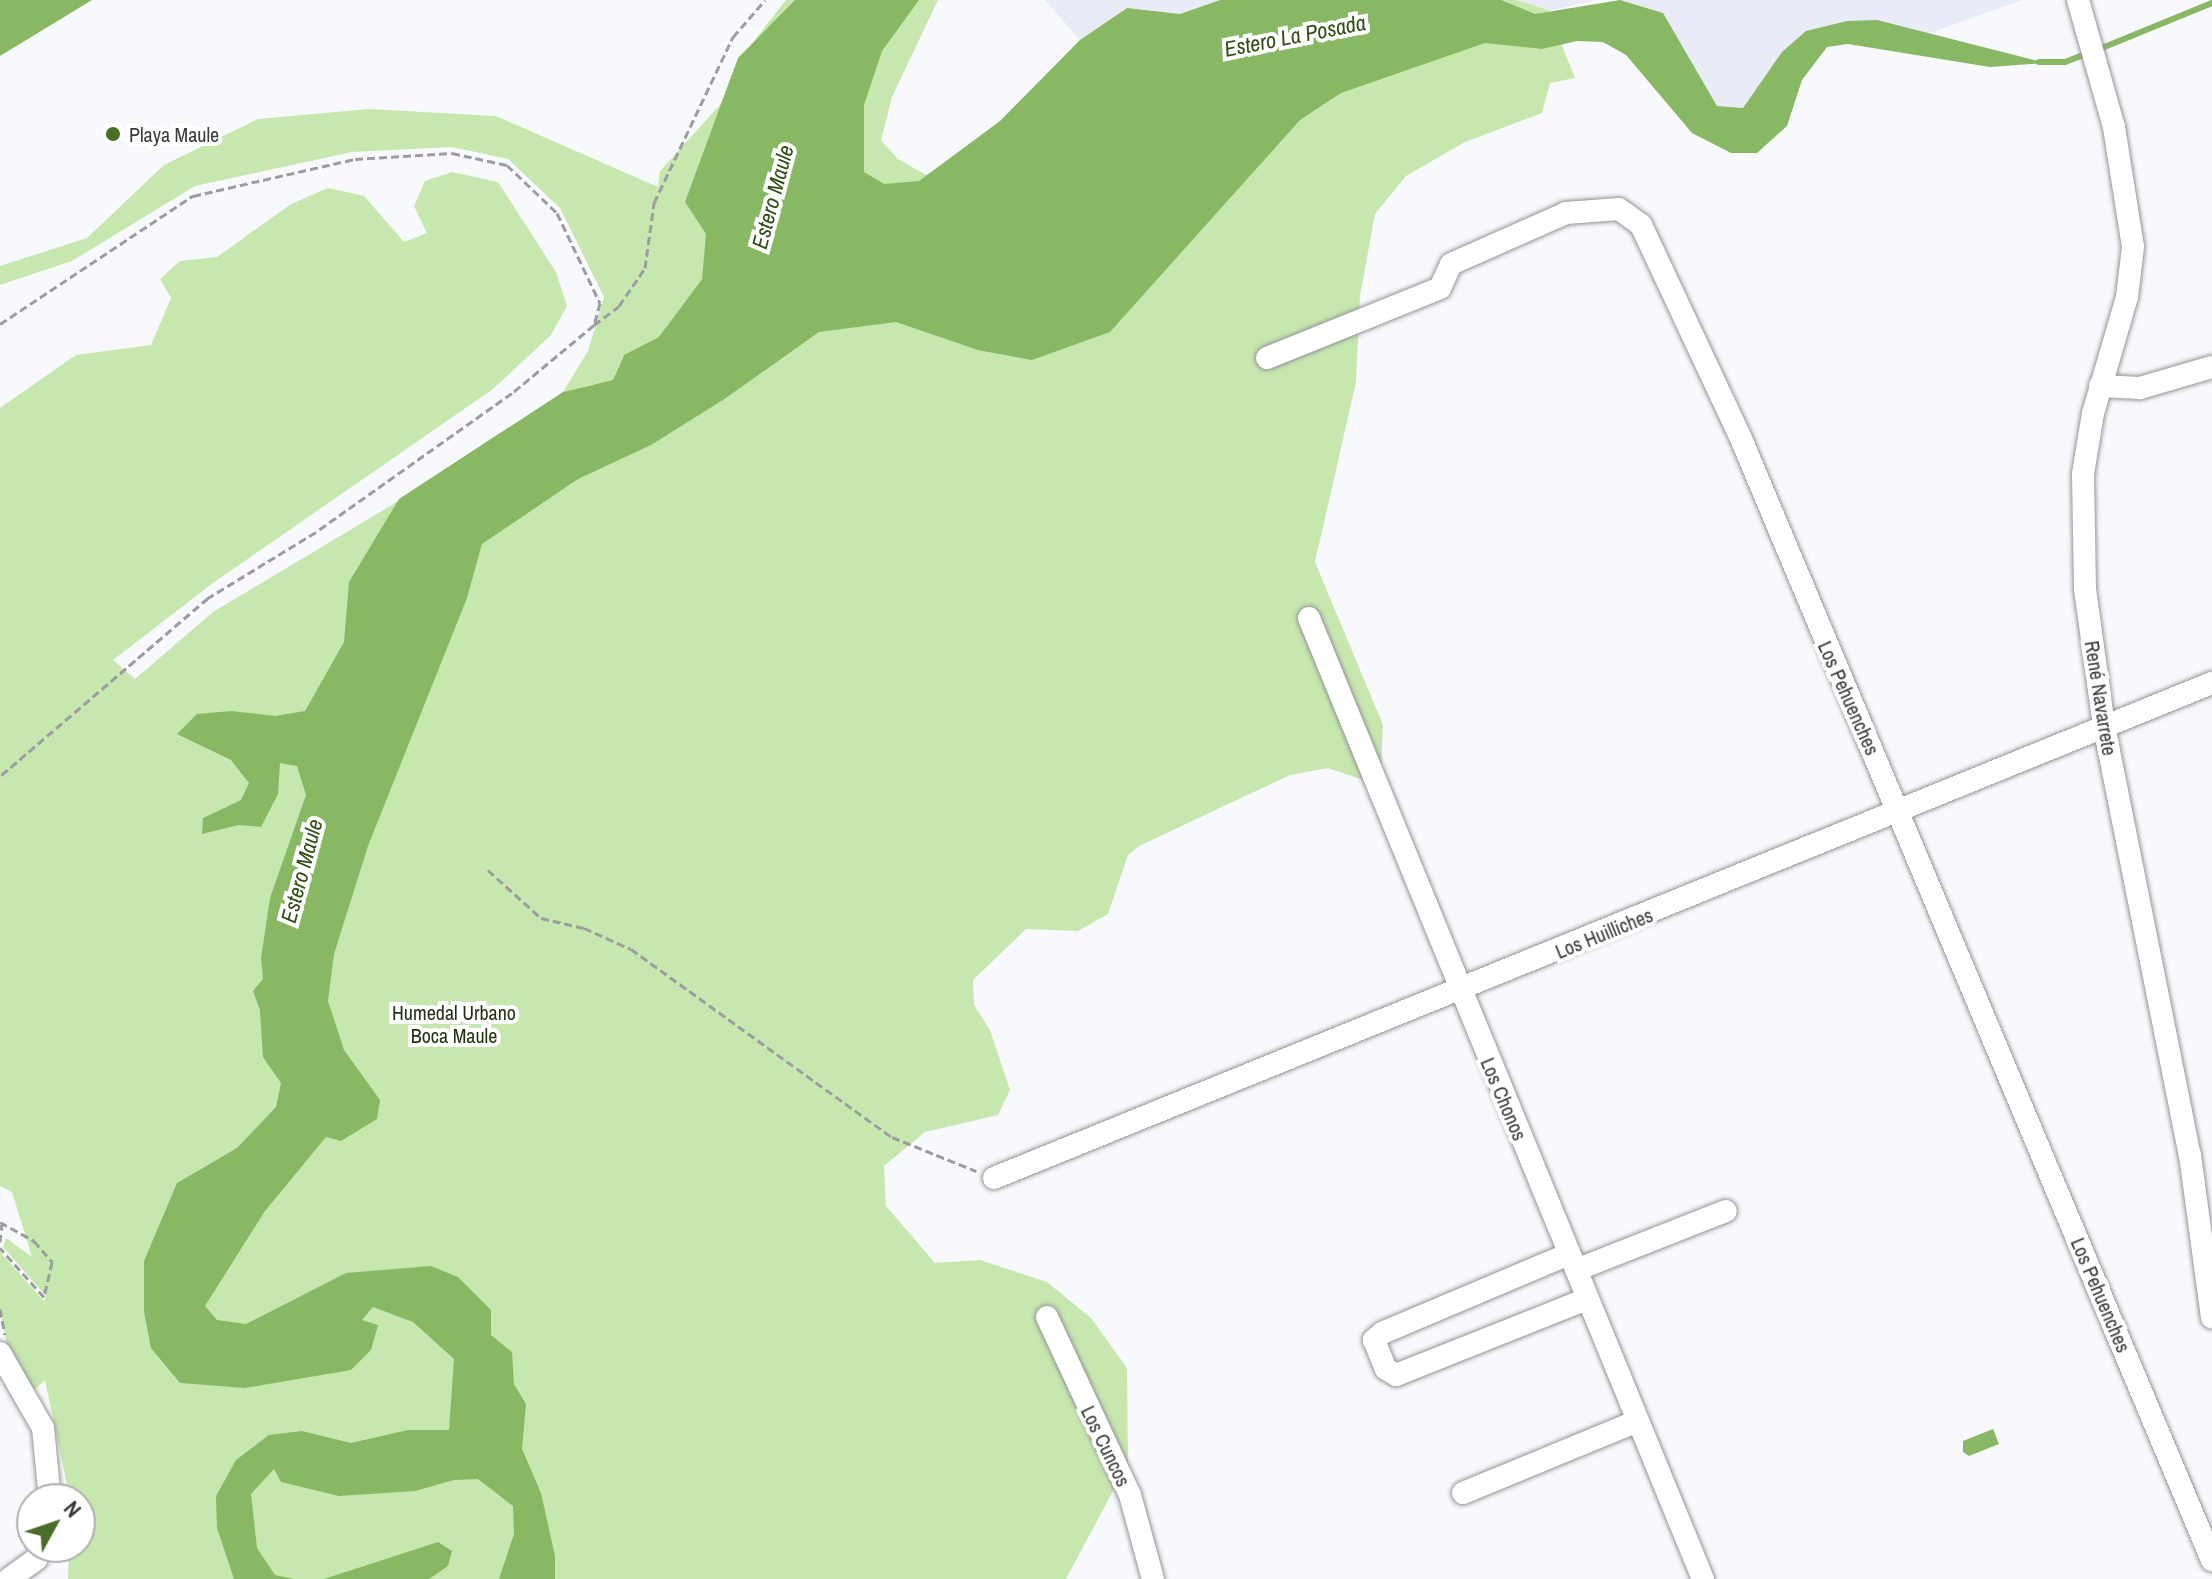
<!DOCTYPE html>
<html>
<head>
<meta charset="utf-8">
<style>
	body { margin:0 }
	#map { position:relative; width:2212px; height:1579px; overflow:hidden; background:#f8f9fc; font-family:"Archivo Narrow",sans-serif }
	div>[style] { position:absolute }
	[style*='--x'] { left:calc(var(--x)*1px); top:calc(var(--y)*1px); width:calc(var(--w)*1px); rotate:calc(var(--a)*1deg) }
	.built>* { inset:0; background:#e9ecf6 }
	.green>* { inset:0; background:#c6e8af }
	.water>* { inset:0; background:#89b864 }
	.stream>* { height:6px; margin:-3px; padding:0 3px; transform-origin:3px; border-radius:3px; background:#89b864 }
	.path>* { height:3px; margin-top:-1.5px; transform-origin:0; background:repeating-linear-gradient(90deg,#9c9d9f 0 8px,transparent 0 12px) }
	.roads { filter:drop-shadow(0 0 2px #949497) drop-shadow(0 0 2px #949497) }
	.minor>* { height:22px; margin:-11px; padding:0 11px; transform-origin:11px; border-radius:11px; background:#fff }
	.dots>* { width:22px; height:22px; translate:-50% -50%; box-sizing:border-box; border:4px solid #fff; border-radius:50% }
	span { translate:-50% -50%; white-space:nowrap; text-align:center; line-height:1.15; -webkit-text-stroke:8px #fff; paint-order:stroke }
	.poi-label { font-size:20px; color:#3a3a3b }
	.left { translate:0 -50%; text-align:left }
	.street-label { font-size:20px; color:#3a3a3b }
	.park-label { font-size:20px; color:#1f320f }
	.water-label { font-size:22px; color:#2f4e13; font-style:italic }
	.north { position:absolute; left:16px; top:1483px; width:80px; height:80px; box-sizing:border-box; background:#fff; border:2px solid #b0b0b1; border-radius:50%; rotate:50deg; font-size:22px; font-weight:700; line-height:32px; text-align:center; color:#3a3a3b }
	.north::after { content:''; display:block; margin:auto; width:28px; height:36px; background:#486e28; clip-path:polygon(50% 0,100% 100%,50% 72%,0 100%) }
</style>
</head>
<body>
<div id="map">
	<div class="built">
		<div style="clip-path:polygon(1045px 0,1220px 0,1180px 14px,1127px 8px,1080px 40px)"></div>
		<div style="clip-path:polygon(1501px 0,1596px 0,1535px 14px)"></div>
		<div style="clip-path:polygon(1620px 0,2022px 0,1927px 34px,1877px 20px,1782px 52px,1743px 108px,1717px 106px,1663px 14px)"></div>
	</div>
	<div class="green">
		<div style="clip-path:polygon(evenodd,786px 0,938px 0,892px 97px,881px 140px,898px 159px,926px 175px,954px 168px,1254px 0,1517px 0,1548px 10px,1575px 78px,1550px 83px,1542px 113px,1465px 142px,1406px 176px,1375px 214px,1360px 296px,1356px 382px,1315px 562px,1383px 725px,1381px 770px,1363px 780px,1328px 768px,1290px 775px,1139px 846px,1128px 855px,1108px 914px,1078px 931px,1026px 929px,973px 980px,974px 1005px,990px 1030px,1010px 1090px,998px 1115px,925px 1132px,884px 1166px,886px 1206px,935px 1263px,980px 1260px,1047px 1282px,1091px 1318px,1127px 1368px,1128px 1463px,1066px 1579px,68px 1579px,69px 1547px,80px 1547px,80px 1499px,70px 1499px,45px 1380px,32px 1392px,9px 1354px,0 1309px,0 1252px,44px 1301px,46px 1296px,3px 1247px,6px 1238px,32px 1257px,12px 1192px,0 1186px,0 408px,76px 355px,151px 345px,171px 298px,160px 279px,180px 261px,217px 257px,291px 204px,328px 188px,364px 196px,404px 242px,427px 233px,414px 206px,425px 181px,452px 172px,498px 182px,556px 272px,567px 306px,551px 335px,493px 389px,213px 583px,113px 660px,135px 679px,213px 612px,594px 384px,563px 392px,588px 351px,604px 297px,560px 208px,508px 159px,452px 147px,352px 152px,195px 186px,72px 261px,0 285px,0 266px,87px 238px,164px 165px,258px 119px,368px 109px,496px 116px,658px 187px,660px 171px,719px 106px,757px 37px,786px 0,705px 257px,709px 279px,670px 338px,615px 375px,623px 356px,659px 338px,702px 279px,705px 257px)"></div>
	</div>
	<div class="water">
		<div style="clip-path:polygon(0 0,92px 0,0 56px)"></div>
		<div style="clip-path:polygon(795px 0,919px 0,882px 51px,864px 105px,864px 172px,884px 184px,919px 181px,1000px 121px,1080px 40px,1127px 8px,1180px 14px,1220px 0,1501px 0,1535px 14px,1620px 0,1663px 13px,1717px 106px,1743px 108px,1782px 52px,1806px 31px,1847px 21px,1877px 20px,2046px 63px,1990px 67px,1848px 44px,1827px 47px,1802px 80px,1787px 126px,1757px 153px,1731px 153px,1692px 133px,1626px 55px,1603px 42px,1577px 41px,1542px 49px,1485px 43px,1341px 93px,1300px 120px,1110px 332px,1032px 360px,978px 350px,896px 322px,819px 332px,723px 400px,651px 445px,578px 479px,482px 544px,467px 598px,368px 846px,334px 954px,328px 1001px,344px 1050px,380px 1100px,377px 1119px,341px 1141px,326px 1137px,265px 1211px,205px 1306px,217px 1320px,246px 1324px,346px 1273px,431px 1266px,458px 1277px,491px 1310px,491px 1335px,512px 1352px,514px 1384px,526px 1404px,522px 1449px,541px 1493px,555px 1556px,555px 1579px,499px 1579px,514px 1534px,513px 1506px,478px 1479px,454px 1480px,415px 1491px,339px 1496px,281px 1482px,274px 1469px,251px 1494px,257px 1548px,275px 1575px,294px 1579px,234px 1579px,217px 1528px,216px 1496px,236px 1460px,269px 1435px,302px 1431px,351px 1443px,408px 1430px,449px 1430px,454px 1359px,413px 1322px,373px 1307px,362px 1320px,378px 1325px,371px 1350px,351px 1370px,245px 1388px,180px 1383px,151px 1348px,144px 1312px,144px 1261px,177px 1183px,237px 1148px,276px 1107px,281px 1083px,263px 1057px,260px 1010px,253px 991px,263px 979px,261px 958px,270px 898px,306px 795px,297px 766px,280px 763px,278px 794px,261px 827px,239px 825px,202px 834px,203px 818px,241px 800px,249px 783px,231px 760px,177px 734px,197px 714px,231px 711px,275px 716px,305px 711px,344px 642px,349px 582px,399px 499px,563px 392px,613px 380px,624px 355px,659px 337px,702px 279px,706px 234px,685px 202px,738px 58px)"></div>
		<div style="clip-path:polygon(1993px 1429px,1999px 1444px,1969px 1456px,1963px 1452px,1963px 1441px)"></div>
		<div style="clip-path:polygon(438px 1542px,452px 1551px,448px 1566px,429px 1579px,324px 1579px)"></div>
	</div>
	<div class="stream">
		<div style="--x:2097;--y:50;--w:124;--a:-22.2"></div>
		<div style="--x:2039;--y:62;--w:26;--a:0"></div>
		<div style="--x:2065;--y:62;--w:22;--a:-21"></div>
	</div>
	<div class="path">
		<div style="--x:0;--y:324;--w:232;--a:-33.6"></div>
		<div style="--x:193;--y:196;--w:166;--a:-12.9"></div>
		<div style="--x:355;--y:159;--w:97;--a:-3.5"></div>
		<div style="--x:452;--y:153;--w:56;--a:12.3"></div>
		<div style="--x:507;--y:165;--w:69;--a:43.8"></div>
		<div style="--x:557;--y:213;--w:100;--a:64.5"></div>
		<div style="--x:600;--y:303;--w:23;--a:105"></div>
		<div style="--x:594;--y:325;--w:107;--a:140.3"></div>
		<div style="--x:512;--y:393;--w:240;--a:144.7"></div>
		<div style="--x:316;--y:532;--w:127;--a:148.6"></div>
		<div style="--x:208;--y:598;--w:274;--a:139.4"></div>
		<div style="--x:594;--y:325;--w:31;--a:-37"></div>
		<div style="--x:619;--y:306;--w:46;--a:-55.6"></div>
		<div style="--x:645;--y:268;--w:66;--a:-82.1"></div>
		<div style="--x:654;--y:203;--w:184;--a:-64.6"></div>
		<div style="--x:733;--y:37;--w:49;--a:-49.1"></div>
		<div style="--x:488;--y:870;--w:72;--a:42.2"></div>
		<div style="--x:541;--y:918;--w:44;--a:13.1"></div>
		<div style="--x:584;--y:928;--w:51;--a:24.1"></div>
		<div style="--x:631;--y:949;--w:322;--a:35.8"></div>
		<div style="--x:892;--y:1137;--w:91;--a:22"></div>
		<div style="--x:0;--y:1222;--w:39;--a:29"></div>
		<div style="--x:34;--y:1241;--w:28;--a:49"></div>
		<div style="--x:52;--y:1262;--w:36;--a:103"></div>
		<div style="--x:44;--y:1297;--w:66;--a:-131.9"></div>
		<div style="--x:0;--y:1242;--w:18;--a:-84"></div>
		<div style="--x:0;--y:1309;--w:26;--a:79"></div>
	</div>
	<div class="roads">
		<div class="minor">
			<div style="--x:2078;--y:0;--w:132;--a:74.2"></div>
			<div style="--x:2114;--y:127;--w:121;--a:81"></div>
			<div style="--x:2133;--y:247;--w:50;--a:96.8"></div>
			<div style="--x:2127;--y:297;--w:121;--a:106.3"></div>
			<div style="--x:2093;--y:413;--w:62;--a:99.3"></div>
			<div style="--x:2083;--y:474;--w:115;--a:89"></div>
			<div style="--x:2085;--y:589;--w:138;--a:82.1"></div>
			<div style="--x:2104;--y:726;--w:438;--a:78.7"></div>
			<div style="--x:2190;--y:1155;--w:164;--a:82.3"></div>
			<div style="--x:1267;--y:358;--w:187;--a:-22"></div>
			<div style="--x:1440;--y:288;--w:26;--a:-65"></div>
			<div style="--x:1451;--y:264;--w:126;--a:-23.9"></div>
			<div style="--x:1566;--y:213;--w:53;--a:-4.3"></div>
			<div style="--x:1619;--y:209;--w:27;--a:36"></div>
			<div style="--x:1641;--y:225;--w:238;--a:64.9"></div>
			<div style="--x:1742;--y:441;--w:1214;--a:67.22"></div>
			<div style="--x:2100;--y:386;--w:40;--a:2.9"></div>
			<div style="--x:2140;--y:388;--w:75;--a:-16.3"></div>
			<div style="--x:1309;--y:618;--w:1039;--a:67.71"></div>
			<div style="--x:994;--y:1178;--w:1315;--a:-22.12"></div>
			<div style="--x:1569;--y:1254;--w:203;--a:157.1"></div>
			<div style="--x:1382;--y:1333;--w:11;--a:139"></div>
			<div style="--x:1374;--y:1340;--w:31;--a:68"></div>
			<div style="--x:1386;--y:1369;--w:12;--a:31"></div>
			<div style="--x:1396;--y:1375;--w:206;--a:-21.7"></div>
			<div style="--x:1576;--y:1270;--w:161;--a:-21.5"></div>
			<div style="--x:1047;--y:1317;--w:196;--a:65"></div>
			<div style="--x:1130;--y:1495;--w:87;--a:74.7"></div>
			<div style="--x:0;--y:1353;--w:86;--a:60.2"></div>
			<div style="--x:43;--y:1428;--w:71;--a:84.4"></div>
			<div style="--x:1463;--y:1493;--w:189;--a:-22.4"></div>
			<div style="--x:9;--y:1579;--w:34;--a:-36"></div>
		</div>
	</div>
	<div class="dots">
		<div style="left:113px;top:134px;background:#486e28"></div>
	</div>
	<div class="poi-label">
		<span class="left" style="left:129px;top:134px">Playa Maule</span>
	</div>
	<div class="street-label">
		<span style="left:1849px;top:698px;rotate:66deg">Los Pehuenches</span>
		<span style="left:2101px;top:698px;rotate:81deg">René Navarrete</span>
		<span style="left:1604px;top:933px;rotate:-22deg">Los Huilliches</span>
		<span style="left:1504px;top:1099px;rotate:67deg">Los Chonos</span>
		<span style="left:2101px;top:1295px;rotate:67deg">Los Pehuenches</span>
		<span style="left:1106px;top:1446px;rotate:64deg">Los Cuncos</span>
	</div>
	<div class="park-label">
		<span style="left:454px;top:1024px">Humedal Urbano<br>Boca Maule</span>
	</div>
	<div class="water-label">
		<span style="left:1295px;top:36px;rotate:-11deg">Estero La Posada</span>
		<span style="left:773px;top:197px;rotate:-75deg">Estero Maule</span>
		<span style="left:302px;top:871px;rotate:-75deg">Estero Maule</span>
	</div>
	<div class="north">N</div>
</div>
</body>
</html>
